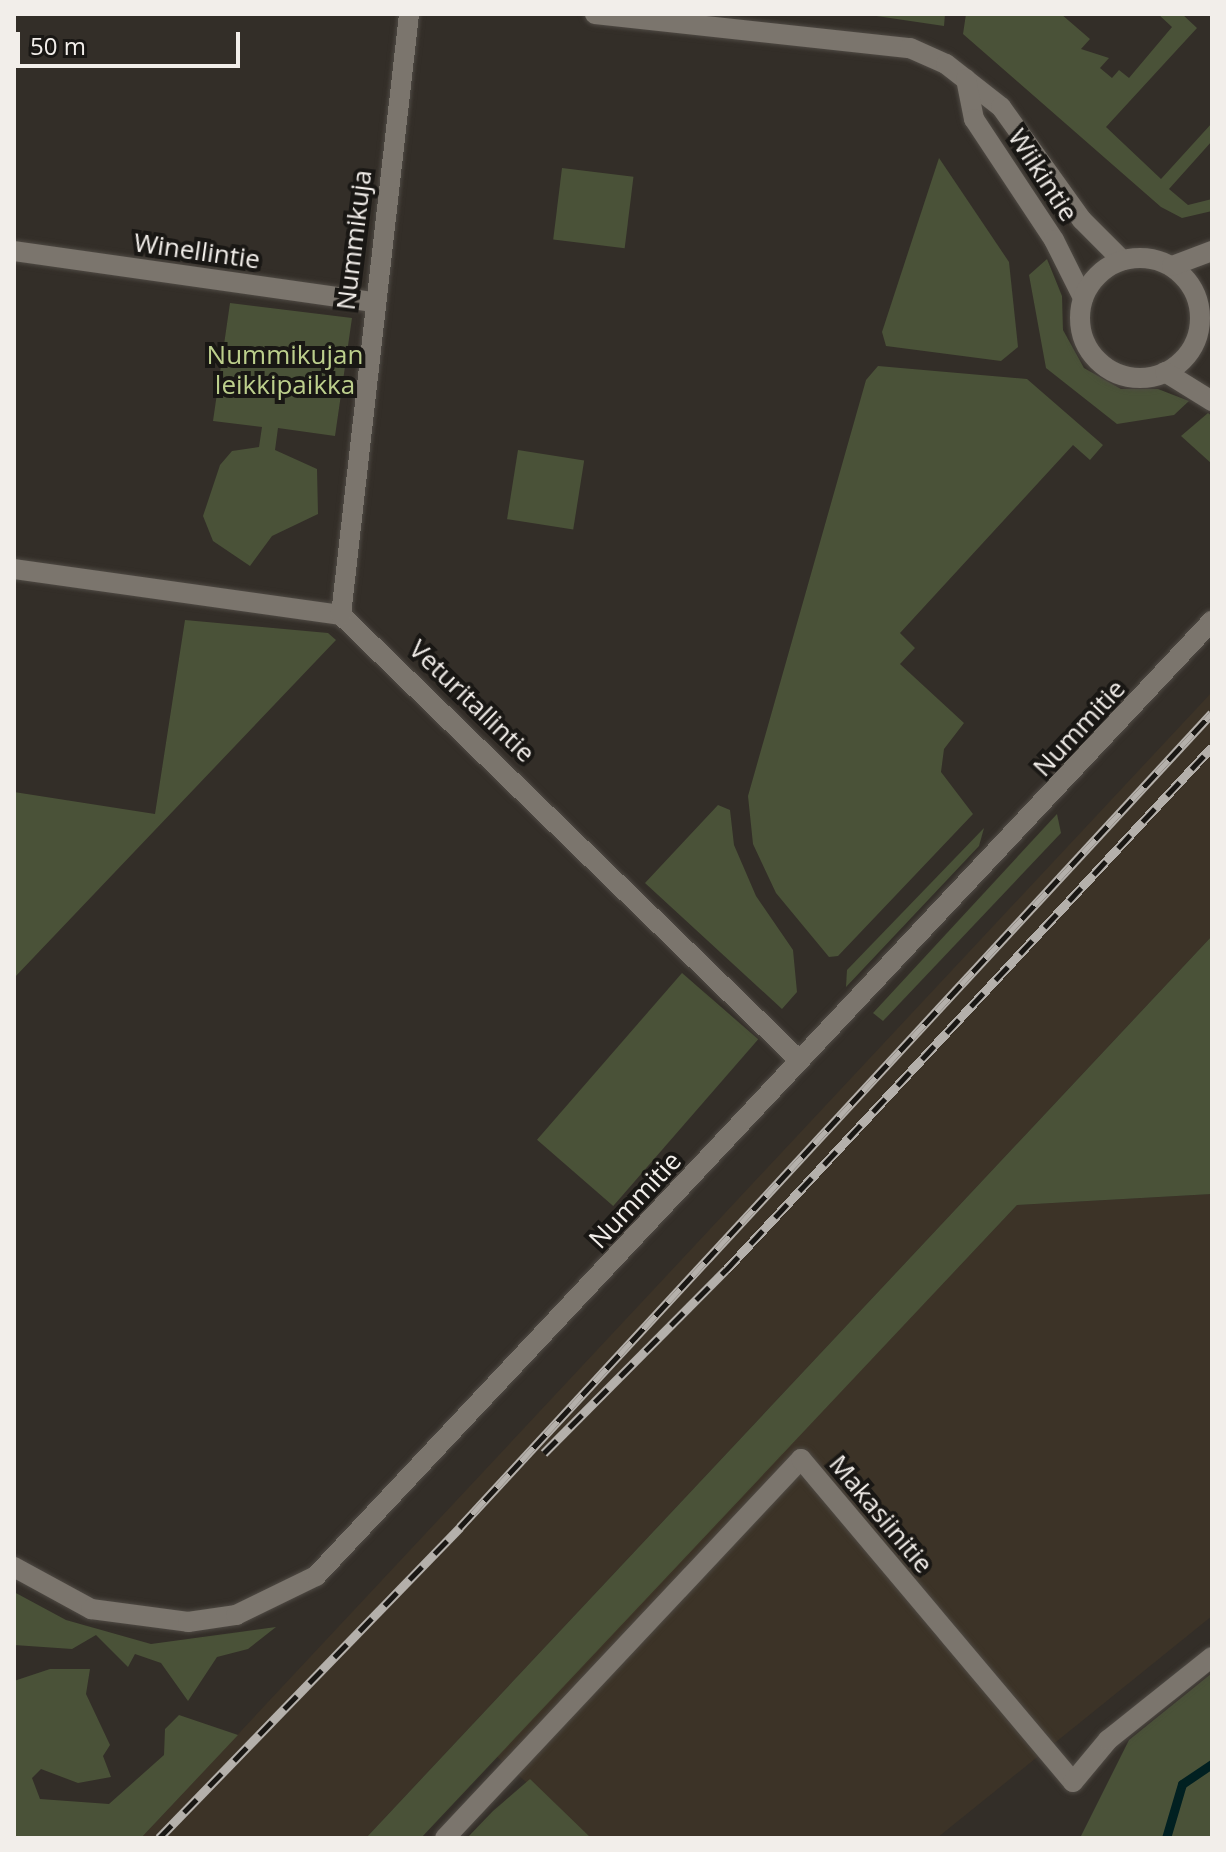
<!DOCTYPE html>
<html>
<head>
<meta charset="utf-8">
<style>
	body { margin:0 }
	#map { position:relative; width:1226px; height:1852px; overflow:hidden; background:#332e28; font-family:"Open Sans",sans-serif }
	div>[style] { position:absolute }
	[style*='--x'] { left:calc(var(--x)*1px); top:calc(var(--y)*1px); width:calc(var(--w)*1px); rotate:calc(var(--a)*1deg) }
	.built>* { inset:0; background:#3c3327 }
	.green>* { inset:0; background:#4a5238; transform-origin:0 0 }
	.stream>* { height:9px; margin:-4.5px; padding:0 4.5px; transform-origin:4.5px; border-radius:4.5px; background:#012021 }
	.roads { filter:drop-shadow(0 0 2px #4f4a44) drop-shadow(0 0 2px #4f4a44) }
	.minor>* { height:20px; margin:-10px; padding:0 10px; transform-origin:10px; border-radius:10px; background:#7b756d }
	.minor>.ring { margin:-10px; padding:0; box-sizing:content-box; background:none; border:20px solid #7b756d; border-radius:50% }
	.rail>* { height:9px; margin-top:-4.5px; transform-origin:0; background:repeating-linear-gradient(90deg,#191714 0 18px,#b4b0ab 0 36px); box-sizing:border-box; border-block:2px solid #b4b0ab }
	span { translate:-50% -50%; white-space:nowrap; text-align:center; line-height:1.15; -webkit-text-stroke:8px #191714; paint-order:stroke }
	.street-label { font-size:26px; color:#f2eeea }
	.park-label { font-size:26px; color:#bccf8c }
	.frame { position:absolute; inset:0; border:16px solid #f2eeea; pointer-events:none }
	.scale { position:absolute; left:16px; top:32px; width:224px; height:36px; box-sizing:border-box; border:4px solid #f2eeea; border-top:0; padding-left:10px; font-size:24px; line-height:28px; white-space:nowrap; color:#f2eeea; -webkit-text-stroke:6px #191714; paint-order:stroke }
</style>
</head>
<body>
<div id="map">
	<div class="built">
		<div style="clip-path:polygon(1212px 692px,1212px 936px,366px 1838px,141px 1838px)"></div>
		<div style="clip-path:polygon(1212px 1194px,1212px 1616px,937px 1838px,591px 1838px,496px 1756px,1017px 1205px)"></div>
	</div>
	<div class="green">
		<div style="clip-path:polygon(863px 14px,945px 14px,944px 26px)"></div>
		<div style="clip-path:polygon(966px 14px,1061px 14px,1090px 39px,1081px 49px,1109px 58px,1100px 68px,1112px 78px,1119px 70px,1129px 78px,1172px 27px,1158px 14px,1182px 14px,1197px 28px,1106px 127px,1161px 179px,1212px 123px,1212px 141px,1169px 189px,1188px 205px,1212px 199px,1212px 211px,1182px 218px,1161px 207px,963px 34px)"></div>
		<div style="clip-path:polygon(939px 158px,1009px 262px,1018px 347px,1001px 361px,886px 346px,882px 332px)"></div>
		<div style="left:562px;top:168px;width:72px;height:72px;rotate:7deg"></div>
		<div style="clip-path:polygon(1047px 259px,1062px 296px,1063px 330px,1084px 368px,1121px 389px,1158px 389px,1189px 401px,1174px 415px,1117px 424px,1046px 368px,1029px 275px)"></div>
		<div style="clip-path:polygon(230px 303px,352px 318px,335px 436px,278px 428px,275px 450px,317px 469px,318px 514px,272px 536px,250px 566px,213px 541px,203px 516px,220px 465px,232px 451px,259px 447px,262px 427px,213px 421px)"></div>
		<div style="clip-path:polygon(878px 366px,1027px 379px,1103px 445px,1090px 460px,1073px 445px,900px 633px,915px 648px,900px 664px,964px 723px,944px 749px,941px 772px,973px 814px,838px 956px,829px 957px,776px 893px,753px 844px,748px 796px,866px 380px)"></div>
		<div style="clip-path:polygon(1208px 413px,1212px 416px,1212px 464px,1181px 436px)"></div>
		<div style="left:518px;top:450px;width:67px;height:70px;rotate:9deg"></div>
		<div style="clip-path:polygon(185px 620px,328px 633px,336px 640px,14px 978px,14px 792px,155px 814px)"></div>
		<div style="clip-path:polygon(718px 805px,730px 810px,734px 845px,756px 896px,793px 950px,797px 992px,782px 1009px,645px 883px)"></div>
		<div style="clip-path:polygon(1057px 814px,1061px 833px,883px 1021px,873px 1013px)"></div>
		<div style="clip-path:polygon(984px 828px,979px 846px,846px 987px,847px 970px)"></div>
		<div style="clip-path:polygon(1212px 936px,1212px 1194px,1017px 1205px,421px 1838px,366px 1838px)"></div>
		<div style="left:682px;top:973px;width:101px;height:221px;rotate:41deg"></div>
		<div style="clip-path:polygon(14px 1592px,66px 1620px,151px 1644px,276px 1627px,248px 1649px,217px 1657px,188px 1701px,161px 1663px,135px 1654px,128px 1667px,96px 1635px,72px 1649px,14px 1645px)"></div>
		<div style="clip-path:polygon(50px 1669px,90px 1669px,86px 1694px,110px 1745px,103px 1756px,111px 1777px,78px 1783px,41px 1769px,32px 1778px,40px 1799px,109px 1804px,164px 1755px,165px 1729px,179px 1715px,238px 1735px,141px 1838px,14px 1838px,14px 1681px)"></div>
		<div style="clip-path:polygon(1212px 1673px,1212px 1838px,1080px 1838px,1129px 1740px)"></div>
		<div style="clip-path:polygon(530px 1779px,591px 1838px,467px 1838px,493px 1811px)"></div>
	</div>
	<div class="stream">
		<div style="--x:1166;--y:1838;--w:56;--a:-73.5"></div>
		<div style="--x:1182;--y:1784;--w:36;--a:-34"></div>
	</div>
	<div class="roads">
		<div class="minor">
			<div style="--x:595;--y:14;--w:317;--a:6.2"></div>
			<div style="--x:910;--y:48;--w:39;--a:24"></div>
			<div style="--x:946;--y:64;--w:70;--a:38"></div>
			<div style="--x:1001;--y:107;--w:139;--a:54.4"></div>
			<div style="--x:1082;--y:220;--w:57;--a:45"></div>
			<div style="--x:966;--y:79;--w:41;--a:78.7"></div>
			<div style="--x:974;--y:119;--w:145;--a:56.5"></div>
			<div style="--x:1054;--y:240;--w:65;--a:63.4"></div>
			<div style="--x:14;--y:251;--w:362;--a:8.1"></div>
			<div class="ring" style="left:1080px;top:258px;width:100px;height:100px"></div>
			<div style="--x:1172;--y:266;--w:43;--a:-20.6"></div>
			<div style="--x:1165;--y:372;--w:55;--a:31.7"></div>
			<div style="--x:14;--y:569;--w:330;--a:8"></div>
			<div style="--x:341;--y:615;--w:637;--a:44.17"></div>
			<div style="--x:341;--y:615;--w:605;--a:-83.54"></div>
			<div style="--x:14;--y:1567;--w:88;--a:28.6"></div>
			<div style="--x:91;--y:1609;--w:98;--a:7.6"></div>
			<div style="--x:188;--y:1622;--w:49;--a:-8.3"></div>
			<div style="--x:236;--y:1615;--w:89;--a:-26"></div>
			<div style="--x:316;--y:1576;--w:1310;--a:-46.83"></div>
			<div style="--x:445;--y:1838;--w:520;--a:-46.79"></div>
			<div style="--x:801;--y:1459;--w:422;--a:49.9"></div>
			<div style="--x:1073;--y:1782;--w:55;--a:-50.2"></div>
			<div style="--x:1108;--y:1740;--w:133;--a:-38.6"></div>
		</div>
	</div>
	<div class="rail">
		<div style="--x:544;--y:1453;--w:258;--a:-45.2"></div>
		<div style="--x:726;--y:1270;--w:714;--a:-47.1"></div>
		<div style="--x:159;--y:1838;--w:433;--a:-45.9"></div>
		<div style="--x:460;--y:1527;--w:1108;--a:-47.27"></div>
	</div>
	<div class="street-label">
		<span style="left:1043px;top:175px;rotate:57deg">Wiikintie</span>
		<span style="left:354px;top:240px;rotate:-83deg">Nummikuja</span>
		<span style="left:197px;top:251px;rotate:8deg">Winellintie</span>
		<span style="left:472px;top:701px;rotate:44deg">Veturitallintie</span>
		<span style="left:1079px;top:728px;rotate:-47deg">Nummitie</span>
		<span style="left:635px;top:1200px;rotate:-47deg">Nummitie</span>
		<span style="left:881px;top:1514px;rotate:50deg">Makasiinitie</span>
	</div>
	<div class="park-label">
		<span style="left:285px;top:370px">Nummikujan<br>leikkipaikka</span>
	</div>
	<div class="frame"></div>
	<div class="scale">50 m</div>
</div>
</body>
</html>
